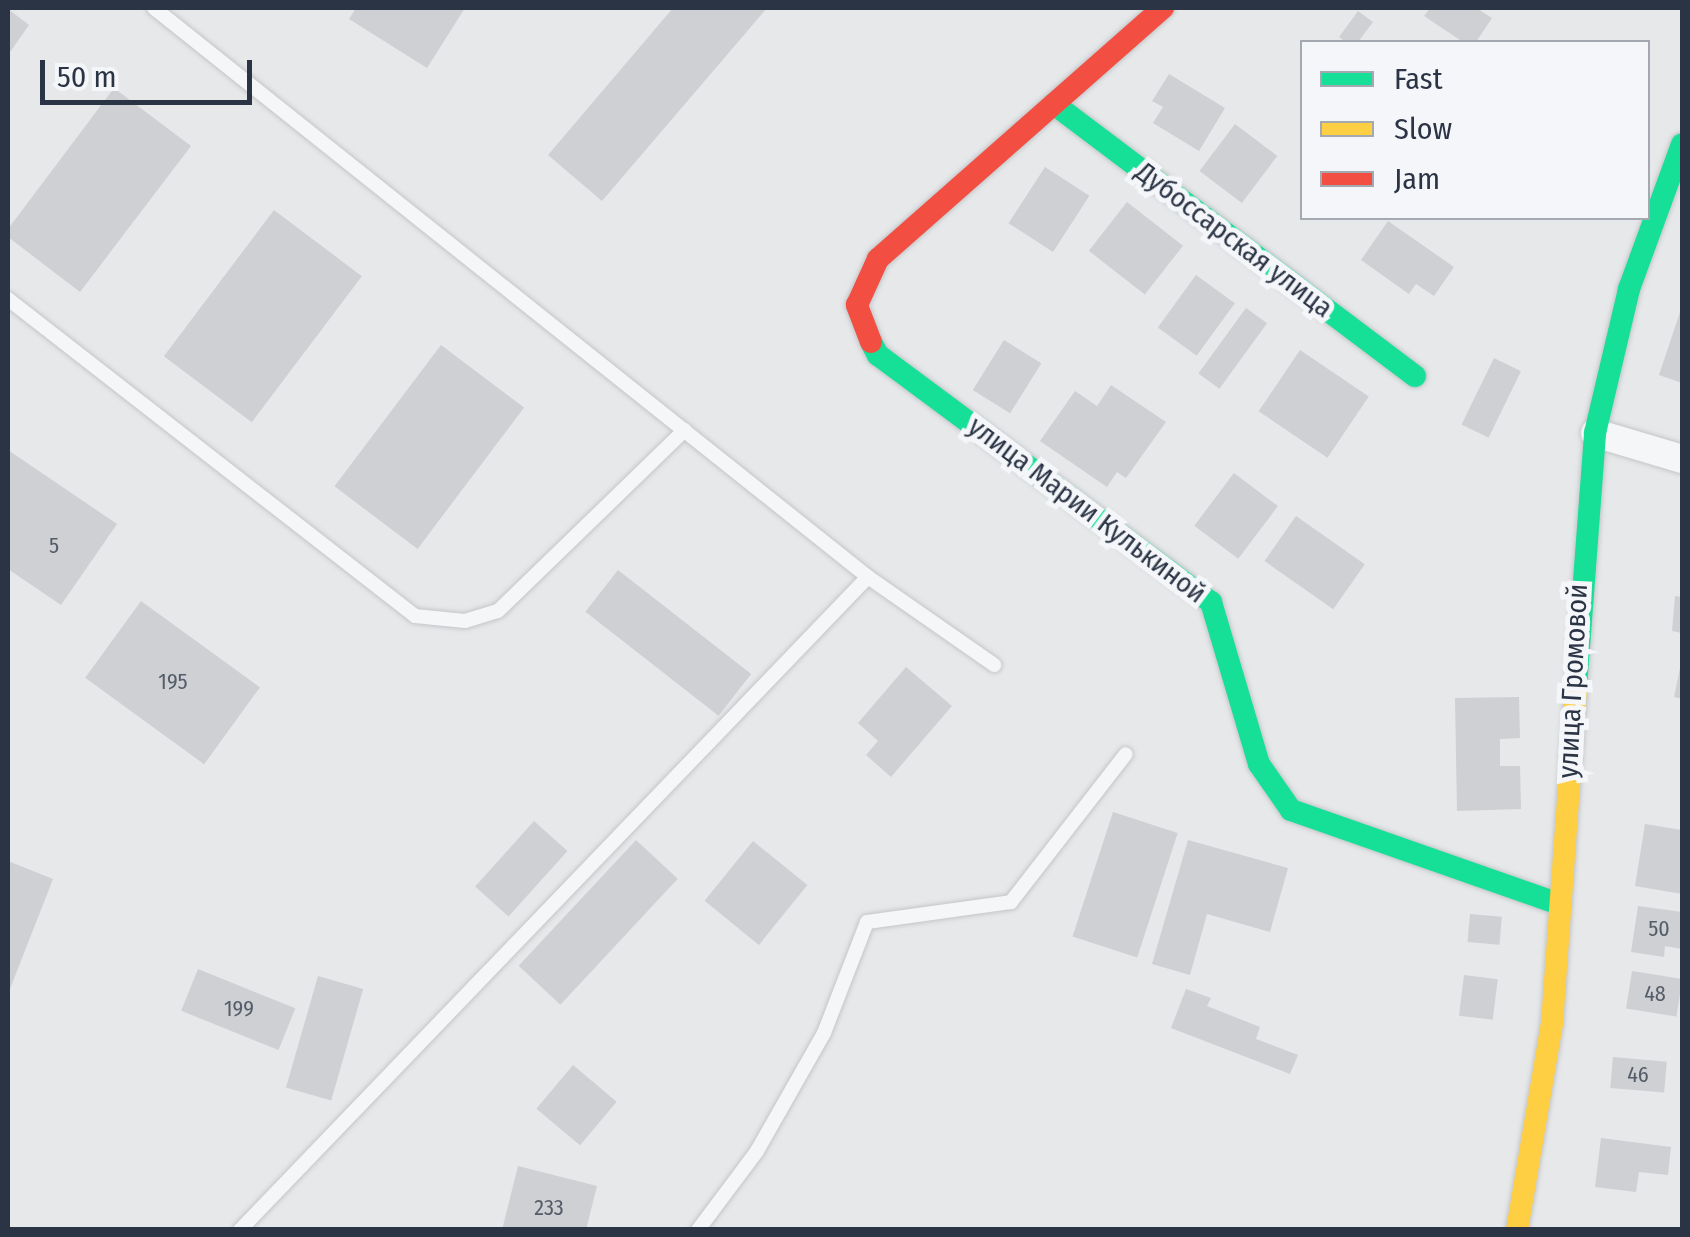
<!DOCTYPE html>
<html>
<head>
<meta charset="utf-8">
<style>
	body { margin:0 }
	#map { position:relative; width:1690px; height:1237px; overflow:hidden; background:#e6e8ea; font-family:"Fira Sans Condensed",sans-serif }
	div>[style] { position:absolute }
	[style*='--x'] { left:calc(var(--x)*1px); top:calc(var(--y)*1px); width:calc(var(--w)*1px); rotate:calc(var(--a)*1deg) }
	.building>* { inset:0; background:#ced0d3; transform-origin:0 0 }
	.roads { filter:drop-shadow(0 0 2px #c4c6c8) drop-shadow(0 0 2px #c4c6c8) }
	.lane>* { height:14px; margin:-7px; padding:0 7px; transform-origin:7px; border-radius:7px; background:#f5f6f7 }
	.street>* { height:28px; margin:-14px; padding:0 14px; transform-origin:14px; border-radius:14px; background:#f5f6f7 }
	.fast>* { height:22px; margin:-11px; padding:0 11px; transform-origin:11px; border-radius:11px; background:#16e098 }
	.slow>* { height:22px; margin:-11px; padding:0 11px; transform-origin:11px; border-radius:11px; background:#ffcf43 }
	.jam>* { height:22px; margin:-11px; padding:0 11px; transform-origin:11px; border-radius:11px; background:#f24e42 }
	span { translate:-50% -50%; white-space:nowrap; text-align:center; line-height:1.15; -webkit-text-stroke:10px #f4f6f9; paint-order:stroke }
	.number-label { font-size:22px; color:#545c69 }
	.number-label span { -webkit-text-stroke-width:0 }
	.street-label { font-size:28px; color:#2b3445 }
	.frame { position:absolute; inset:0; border:10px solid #2b3445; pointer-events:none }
	.legend { position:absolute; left:1300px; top:40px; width:350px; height:180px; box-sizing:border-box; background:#f4f6f9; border:2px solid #a4a8b1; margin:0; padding:12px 18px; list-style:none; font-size:30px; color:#2b3445 }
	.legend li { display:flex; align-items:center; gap:20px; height:50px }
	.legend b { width:50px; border:2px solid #a4a8b1 }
	.scale { position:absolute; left:40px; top:60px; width:212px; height:45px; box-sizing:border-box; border:5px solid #2b3445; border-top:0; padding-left:12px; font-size:30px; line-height:35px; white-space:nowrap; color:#2b3445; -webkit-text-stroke:8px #f4f6f9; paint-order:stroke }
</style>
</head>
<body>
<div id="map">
	<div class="building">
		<div style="clip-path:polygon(356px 8px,465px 8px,427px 68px,349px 19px)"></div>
		<div style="clip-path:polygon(673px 8px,767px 8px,602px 201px,548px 155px)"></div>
		<div style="clip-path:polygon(1430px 8px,1476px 8px,1492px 18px,1476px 42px,1463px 42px,1424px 16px)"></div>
		<div style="clip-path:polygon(8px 9px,29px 25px,8px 55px)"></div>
		<div style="clip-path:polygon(1358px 11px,1373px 22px,1358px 42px,1346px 42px,1339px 37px)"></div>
		<div style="clip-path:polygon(1169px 74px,1225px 108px,1199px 151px,1153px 123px,1163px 107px,1152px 101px)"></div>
		<div style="clip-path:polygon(114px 88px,191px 146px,80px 292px,8px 237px,8px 229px)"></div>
		<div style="left:1235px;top:124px;width:53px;height:59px;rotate:37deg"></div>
		<div style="left:1045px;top:167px;width:53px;height:67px;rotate:33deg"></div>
		<div style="left:1127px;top:202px;width:71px;height:62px;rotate:38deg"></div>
		<div style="left:274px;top:210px;width:110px;height:183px;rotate:37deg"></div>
		<div style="clip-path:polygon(1388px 221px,1454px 267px,1434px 296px,1416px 284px,1409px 294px,1361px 260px)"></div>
		<div style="left:1196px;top:275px;width:48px;height:65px;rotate:36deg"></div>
		<div style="clip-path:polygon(1682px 306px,1682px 383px,1659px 375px)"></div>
		<div style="left:1246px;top:308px;width:26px;height:81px;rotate:36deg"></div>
		<div style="left:1004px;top:340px;width:44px;height:59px;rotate:32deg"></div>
		<div style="left:441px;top:345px;width:104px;height:177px;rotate:37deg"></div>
		<div style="left:1300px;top:350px;width:83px;height:74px;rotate:34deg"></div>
		<div style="left:1494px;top:358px;width:30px;height:74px;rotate:26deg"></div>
		<div style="clip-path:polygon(1111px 385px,1166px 422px,1126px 478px,1117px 472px,1107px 487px,1040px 441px,1075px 391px,1097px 406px)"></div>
		<div style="clip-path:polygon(8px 450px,117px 524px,61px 605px,8px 569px)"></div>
		<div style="left:1234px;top:473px;width:55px;height:66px;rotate:37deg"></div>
		<div style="left:1296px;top:516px;width:84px;height:55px;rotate:35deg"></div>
		<div style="left:618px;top:570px;width:169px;height:53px;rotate:38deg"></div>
		<div style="clip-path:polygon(1675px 596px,1682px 597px,1682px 633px,1672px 631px)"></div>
		<div style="left:141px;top:601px;width:147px;height:95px;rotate:36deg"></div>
		<div style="clip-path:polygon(1681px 663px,1682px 664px,1682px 699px,1674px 697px)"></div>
		<div style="clip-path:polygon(906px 667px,952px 706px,891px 777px,866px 755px,878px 741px,858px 723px)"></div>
		<div style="clip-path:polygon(1519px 697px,1520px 738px,1500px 739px,1500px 766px,1520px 766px,1521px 809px,1457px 811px,1455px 698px)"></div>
		<div style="left:1113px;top:812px;width:68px;height:131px;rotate:18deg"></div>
		<div style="left:534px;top:821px;width:45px;height:88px;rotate:42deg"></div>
		<div style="clip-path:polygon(1645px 824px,1682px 830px,1682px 894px,1635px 886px)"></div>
		<div style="left:636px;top:840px;width:57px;height:172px;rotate:43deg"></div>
		<div style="clip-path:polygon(1188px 840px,1288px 868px,1270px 932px,1207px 914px,1190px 975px,1152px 964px)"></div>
		<div style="left:753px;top:841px;width:70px;height:77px;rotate:39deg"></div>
		<div style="clip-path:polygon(8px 861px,53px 879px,8px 994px)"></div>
		<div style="clip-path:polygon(1638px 906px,1682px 912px,1682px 949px,1665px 946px,1664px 957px,1631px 952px)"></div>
		<div style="left:1470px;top:914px;width:32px;height:28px;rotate:5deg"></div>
		<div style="left:198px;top:969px;width:105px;height:45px;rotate:22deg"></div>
		<div style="left:1632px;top:971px;width:51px;height:38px;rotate:9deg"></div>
		<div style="left:1464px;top:975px;width:34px;height:41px;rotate:7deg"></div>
		<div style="left:318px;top:976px;width:47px;height:116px;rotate:16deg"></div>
		<div style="clip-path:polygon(1186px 989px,1211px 998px,1207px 1006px,1260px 1027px,1256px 1039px,1298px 1055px,1290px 1074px,1171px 1028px)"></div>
		<div style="left:1613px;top:1057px;width:54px;height:31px;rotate:5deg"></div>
		<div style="left:573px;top:1065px;width:57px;height:57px;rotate:40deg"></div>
		<div style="clip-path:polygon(1601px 1138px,1671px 1147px,1668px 1175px,1639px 1172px,1636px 1192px,1595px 1187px)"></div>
		<div style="clip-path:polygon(518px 1166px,597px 1186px,586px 1230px,502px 1230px)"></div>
	</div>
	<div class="roads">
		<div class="lane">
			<div style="--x:154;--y:8;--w:913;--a:38.55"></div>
			<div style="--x:868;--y:577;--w:154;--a:34.9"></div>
			<div style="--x:8;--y:299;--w:516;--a:37.91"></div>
			<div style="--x:415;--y:616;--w:50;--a:5.7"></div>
			<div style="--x:465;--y:621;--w:34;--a:-17"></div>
			<div style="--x:498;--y:611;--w:260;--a:-44.1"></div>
			<div style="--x:240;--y:1230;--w:906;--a:-46.12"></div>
			<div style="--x:698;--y:1230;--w:99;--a:-53.2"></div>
			<div style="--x:757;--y:1151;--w:136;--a:-60.4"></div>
			<div style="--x:824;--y:1033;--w:119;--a:-68.8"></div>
			<div style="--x:867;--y:922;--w:145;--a:-7.9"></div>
			<div style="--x:1011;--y:902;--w:187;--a:-52.2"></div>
		</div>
		<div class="street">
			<div style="--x:1595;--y:433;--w:91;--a:16.6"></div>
		</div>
		<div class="fast">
			<div style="--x:1054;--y:104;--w:452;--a:37"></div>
			<div style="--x:871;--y:342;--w:15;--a:62"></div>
			<div style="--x:878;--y:355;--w:415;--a:36.6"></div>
			<div style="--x:1211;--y:602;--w:169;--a:73.5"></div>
			<div style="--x:1259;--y:764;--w:56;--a:55.2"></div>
			<div style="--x:1291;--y:810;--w:285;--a:19.3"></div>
			<div style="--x:1576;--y:687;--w:255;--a:-85.7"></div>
			<div style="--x:1595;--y:433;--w:148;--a:-76.7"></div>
			<div style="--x:1629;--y:289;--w:154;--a:-69.9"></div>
		</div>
		<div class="slow">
			<div style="--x:1517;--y:1230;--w:210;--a:-80.4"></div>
			<div style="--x:1552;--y:1023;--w:337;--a:-85.9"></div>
		</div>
		<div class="jam">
			<div style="--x:871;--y:342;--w:40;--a:-111"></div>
			<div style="--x:857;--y:305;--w:51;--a:-65.5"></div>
			<div style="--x:878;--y:259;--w:380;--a:-41.4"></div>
		</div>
	</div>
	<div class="number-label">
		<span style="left:54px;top:546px">5</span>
		<span style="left:173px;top:682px">195</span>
		<span style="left:1659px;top:929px">50</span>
		<span style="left:1655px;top:994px">48</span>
		<span style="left:239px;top:1009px">199</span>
		<span style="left:1638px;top:1075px">46</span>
		<span style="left:549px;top:1208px">233</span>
	</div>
	<div class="street-label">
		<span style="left:1234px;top:240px;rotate:37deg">Дубоссарская улица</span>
		<span style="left:1087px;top:510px;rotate:37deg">улица Марии Кулькиной</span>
		<span style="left:1573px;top:681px;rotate:-87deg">улица Громовой</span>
	</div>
	<div class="frame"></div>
	<ul class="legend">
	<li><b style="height:12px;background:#16e098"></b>Fast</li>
	<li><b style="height:12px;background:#ffcf43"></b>Slow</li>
	<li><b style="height:12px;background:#f24e42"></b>Jam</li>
	</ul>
	<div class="scale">50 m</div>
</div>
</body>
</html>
